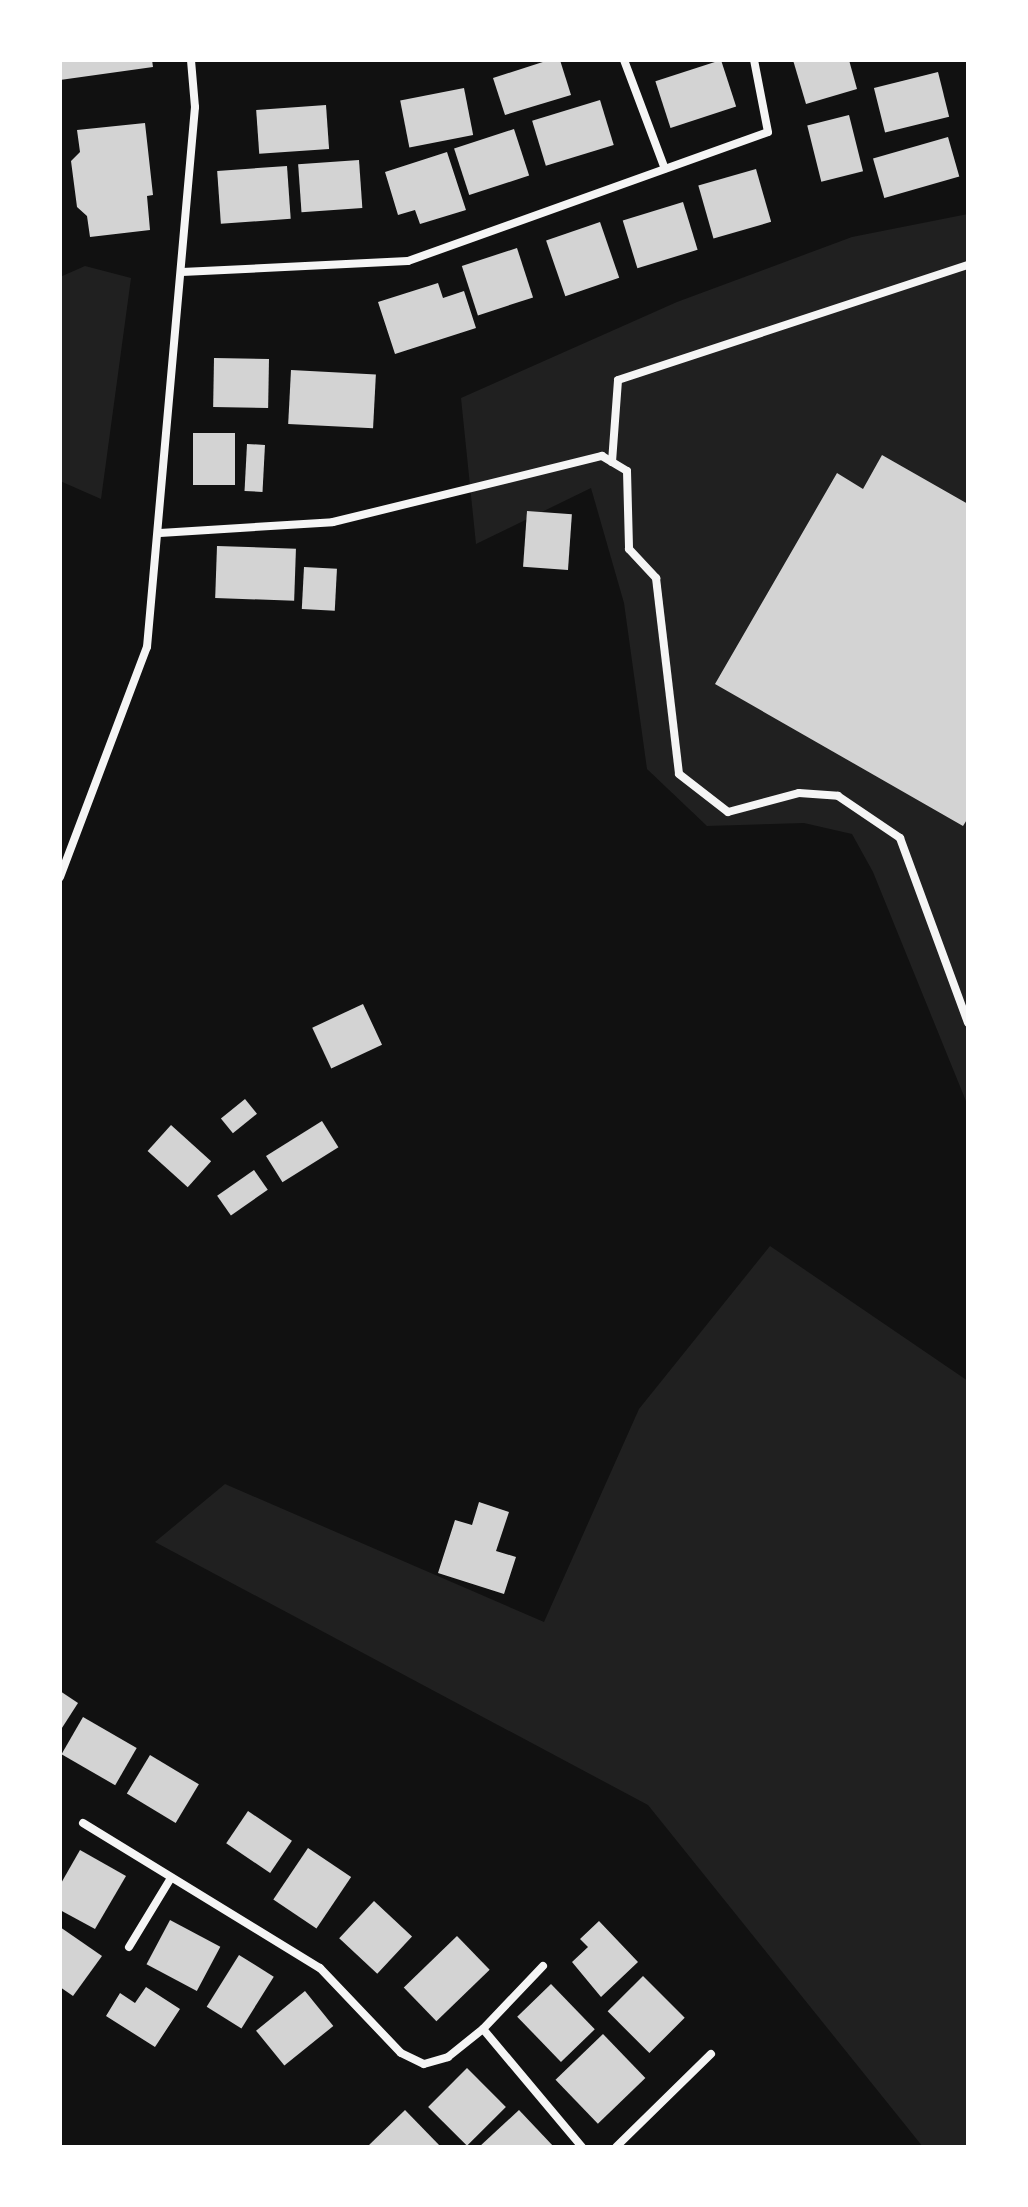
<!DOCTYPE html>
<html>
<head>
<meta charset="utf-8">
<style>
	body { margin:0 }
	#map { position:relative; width:1028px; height:2207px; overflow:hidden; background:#111; font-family:"Roboto Condensed",sans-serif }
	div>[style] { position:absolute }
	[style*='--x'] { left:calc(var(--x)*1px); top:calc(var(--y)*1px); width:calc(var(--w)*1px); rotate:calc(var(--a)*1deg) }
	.green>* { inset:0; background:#202020 }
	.building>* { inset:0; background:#d3d3d3; transform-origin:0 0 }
	.minor>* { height:8px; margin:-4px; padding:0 4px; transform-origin:4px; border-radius:4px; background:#f5f5f5 }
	span { translate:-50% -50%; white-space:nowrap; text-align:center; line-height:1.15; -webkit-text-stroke:7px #fff; paint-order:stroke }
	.frame { position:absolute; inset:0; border:62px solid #fff; pointer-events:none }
</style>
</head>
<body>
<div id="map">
	<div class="green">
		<div style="clip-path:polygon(968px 214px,968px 1106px,873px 872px,852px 834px,804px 823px,707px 826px,647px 769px,624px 603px,591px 488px,476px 544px,461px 398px,677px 302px,852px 237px)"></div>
		<div style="clip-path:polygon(85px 266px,131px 278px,101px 499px,60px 481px,60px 277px)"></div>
		<div style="clip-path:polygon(770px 1246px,968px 1381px,968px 2147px,923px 2147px,648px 1805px,155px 1542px,225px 1484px,544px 1622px,639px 1409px)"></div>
	</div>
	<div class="building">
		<div style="clip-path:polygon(60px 60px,152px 60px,153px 67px,60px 80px)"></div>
		<div style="clip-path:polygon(549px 60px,560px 60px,571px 95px,505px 115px,493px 78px)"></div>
		<div style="left:721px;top:60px;width:49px;height:69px;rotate:72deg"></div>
		<div style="clip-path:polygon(793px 60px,849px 60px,857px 89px,806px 104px)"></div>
		<div style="left:938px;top:72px;width:46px;height:66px;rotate:76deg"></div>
		<div style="left:464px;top:88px;width:48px;height:65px;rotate:79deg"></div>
		<div style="left:600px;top:100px;width:47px;height:71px;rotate:73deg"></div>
		<div style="left:326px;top:105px;width:44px;height:70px;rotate:86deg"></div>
		<div style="left:849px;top:115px;width:58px;height:43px;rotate:76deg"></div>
		<div style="clip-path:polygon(145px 123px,153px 195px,147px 196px,150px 230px,90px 237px,87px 216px,77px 207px,71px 161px,80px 152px,77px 130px)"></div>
		<div style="left:514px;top:129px;width:49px;height:63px;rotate:72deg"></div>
		<div style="left:948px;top:137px;width:41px;height:78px;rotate:74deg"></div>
		<div style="clip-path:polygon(447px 152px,466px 210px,420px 224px,415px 210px,398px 215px,385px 172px)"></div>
		<div style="left:359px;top:160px;width:48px;height:61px;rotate:86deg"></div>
		<div style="left:287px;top:166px;width:53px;height:70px;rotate:86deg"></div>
		<div style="left:756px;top:169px;width:55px;height:60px;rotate:74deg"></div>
		<div style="left:683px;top:202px;width:50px;height:63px;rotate:73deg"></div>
		<div style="left:600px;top:222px;width:59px;height:57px;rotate:71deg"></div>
		<div style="left:517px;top:248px;width:52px;height:58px;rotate:72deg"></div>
		<div style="clip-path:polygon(438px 283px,443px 298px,464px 291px,476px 328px,395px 354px,378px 302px)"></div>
		<div style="left:214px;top:358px;width:55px;height:49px;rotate:1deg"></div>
		<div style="left:291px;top:370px;width:85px;height:54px;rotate:3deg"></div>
		<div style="left:193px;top:433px;width:42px;height:52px"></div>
		<div style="left:247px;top:444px;width:18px;height:47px;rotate:3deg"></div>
		<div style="clip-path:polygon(882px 455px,968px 504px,968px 818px,963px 826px,715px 684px,837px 473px,863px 489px)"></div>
		<div style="left:527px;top:511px;width:45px;height:56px;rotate:4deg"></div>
		<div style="left:217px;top:546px;width:79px;height:52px;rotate:2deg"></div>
		<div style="left:304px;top:567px;width:33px;height:42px;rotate:3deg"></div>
		<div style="left:363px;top:1004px;width:45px;height:56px;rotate:65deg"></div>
		<div style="left:245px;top:1099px;width:19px;height:31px;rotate:51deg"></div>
		<div style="left:322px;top:1121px;width:31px;height:66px;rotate:58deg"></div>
		<div style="left:171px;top:1125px;width:54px;height:35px;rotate:42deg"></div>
		<div style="left:254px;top:1170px;width:24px;height:45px;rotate:55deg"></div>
		<div style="clip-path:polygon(479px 1502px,509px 1512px,496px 1551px,516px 1557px,504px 1594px,438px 1573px,455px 1520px,472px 1525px)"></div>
		<div style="clip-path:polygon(60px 1691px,78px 1703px,60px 1731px)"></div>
		<div style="left:83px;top:1717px;width:62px;height:43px;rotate:30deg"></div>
		<div style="left:150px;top:1755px;width:57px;height:45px;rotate:31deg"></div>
		<div style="left:248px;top:1811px;width:53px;height:39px;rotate:34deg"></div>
		<div style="left:308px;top:1848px;width:52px;height:62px;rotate:34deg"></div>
		<div style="clip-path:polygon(80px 1850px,126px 1876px,95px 1929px,60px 1910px,60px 1885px)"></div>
		<div style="left:374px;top:1901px;width:52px;height:51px;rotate:43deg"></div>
		<div style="left:170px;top:1920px;width:57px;height:50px;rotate:28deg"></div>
		<div style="clip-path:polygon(599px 1921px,638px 1962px,601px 1997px,572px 1962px,588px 1947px,580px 1939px)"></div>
		<div style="clip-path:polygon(60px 1927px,102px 1956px,73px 1996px,60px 1987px)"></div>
		<div style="left:457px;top:1936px;width:47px;height:74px;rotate:46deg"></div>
		<div style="left:239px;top:1955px;width:41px;height:61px;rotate:32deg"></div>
		<div style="left:643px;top:1976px;width:59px;height:50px;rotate:45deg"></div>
		<div style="left:551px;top:1984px;width:63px;height:47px;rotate:46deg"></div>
		<div style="clip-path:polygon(146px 1987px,180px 2009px,155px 2047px,106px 2016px,120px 1993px,135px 2003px)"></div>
		<div style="left:305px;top:1991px;width:45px;height:63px;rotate:51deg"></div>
		<div style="left:603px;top:2034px;width:61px;height:66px;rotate:46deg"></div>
		<div style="left:467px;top:2068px;width:55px;height:55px;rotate:45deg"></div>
		<div style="clip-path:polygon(405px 2110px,441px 2147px,367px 2147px)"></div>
		<div style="clip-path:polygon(519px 2110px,554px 2147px,479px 2147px)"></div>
	</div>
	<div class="minor">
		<div style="--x:624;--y:60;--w:116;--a:69.4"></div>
		<div style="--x:182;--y:272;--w:226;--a:-2.8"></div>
		<div style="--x:408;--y:261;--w:382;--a:-19.7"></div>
		<div style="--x:768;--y:132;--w:73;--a:-101"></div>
		<div style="--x:612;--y:462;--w:82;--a:-85.8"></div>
		<div style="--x:618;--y:380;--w:368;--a:-18.2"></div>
		<div style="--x:160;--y:533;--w:173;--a:-3.6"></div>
		<div style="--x:333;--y:522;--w:277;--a:-13.8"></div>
		<div style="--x:602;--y:456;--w:29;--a:31"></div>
		<div style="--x:627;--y:471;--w:78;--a:88.5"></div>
		<div style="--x:629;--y:549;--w:40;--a:47"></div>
		<div style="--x:656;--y:578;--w:197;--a:83.3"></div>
		<div style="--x:679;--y:774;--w:62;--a:37.8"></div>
		<div style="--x:728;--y:812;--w:73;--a:-15"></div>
		<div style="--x:799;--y:793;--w:39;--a:4"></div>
		<div style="--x:838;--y:796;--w:75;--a:34.1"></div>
		<div style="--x:900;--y:838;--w:197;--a:69.8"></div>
		<div style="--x:60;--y:877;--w:246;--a:-69.3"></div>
		<div style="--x:147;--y:647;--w:542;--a:-84.92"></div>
		<div style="--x:195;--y:107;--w:47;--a:-94.9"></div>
		<div style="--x:83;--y:1823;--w:278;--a:31.5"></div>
		<div style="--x:320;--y:1968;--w:117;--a:46.4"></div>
		<div style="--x:401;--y:2053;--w:25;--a:26"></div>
		<div style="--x:424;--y:2064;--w:25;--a:-16"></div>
		<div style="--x:448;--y:2057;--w:45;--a:-38.7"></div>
		<div style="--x:483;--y:2029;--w:154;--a:50"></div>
		<div style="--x:129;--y:1947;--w:81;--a:-58.7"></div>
		<div style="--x:483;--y:2029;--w:87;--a:-46.4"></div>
		<div style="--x:616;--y:2147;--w:133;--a:-44.4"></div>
	</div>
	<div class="frame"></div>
</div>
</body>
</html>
